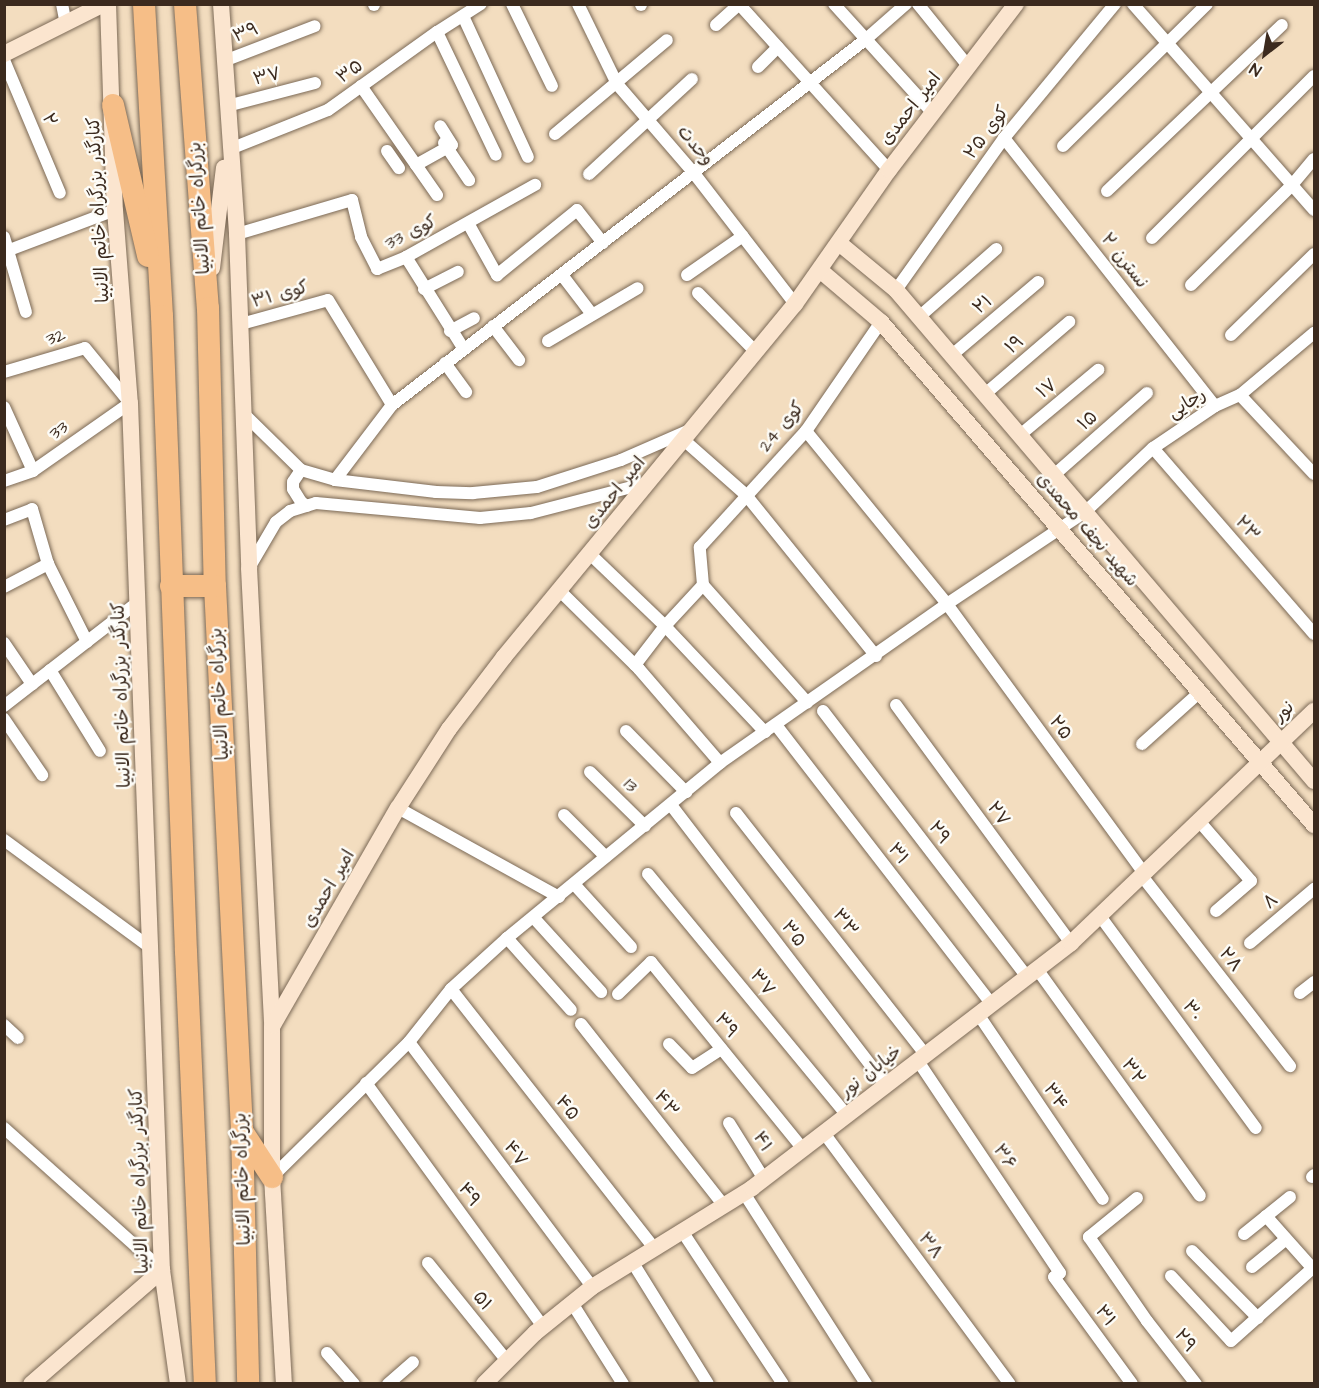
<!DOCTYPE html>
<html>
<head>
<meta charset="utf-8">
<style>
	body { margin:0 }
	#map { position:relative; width:1319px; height:1388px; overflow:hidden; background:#f3ddbf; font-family:"Architects Daughter","Playpen Sans Arabic",sans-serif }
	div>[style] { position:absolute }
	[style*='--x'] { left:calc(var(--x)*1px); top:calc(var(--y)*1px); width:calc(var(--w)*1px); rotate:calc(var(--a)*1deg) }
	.roads { filter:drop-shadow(0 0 2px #7b6956) drop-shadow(0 0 2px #7b6956) }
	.street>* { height:12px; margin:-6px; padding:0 6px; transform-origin:6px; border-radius:6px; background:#fff }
	.secondary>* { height:16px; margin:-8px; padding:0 8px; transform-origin:8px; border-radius:8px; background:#fbe5cf }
	.highway>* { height:22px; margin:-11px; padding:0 11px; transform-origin:11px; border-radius:11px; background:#f6be87 }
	span { translate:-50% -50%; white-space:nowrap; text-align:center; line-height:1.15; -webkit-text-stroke:5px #fdfcf7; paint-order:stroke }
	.street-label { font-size:18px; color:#3b2a1e }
	.frame { position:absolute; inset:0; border:6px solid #3b2a1e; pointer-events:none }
	.north { position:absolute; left:1235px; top:24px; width:60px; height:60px; -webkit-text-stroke:4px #fdfcf7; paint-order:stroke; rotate:211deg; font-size:16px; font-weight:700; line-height:24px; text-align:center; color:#3b2a1e }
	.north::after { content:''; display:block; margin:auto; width:21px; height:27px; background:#3b2a1e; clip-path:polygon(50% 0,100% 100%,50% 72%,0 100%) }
</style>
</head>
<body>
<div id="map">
	<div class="roads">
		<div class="street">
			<div style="--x:62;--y:4;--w:20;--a:79"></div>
			<div style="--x:374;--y:4;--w:1;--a:90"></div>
			<div style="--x:512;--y:4;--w:91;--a:64"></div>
			<div style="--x:578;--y:4;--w:89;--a:64"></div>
			<div style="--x:617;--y:84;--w:116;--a:49.2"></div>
			<div style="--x:693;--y:172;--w:167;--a:52.3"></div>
			<div style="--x:641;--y:4;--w:1;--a:90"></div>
			<div style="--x:739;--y:4;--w:224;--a:47.9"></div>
			<div style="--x:834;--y:4;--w:147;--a:47.8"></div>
			<div style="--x:918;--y:4;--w:80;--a:51.1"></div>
			<div style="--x:1133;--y:4;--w:274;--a:48.7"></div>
			<div style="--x:463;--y:16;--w:155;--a:65.3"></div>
			<div style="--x:716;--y:25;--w:31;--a:-42"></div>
			<div style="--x:437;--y:32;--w:136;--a:64.4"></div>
			<div style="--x:4;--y:60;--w:144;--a:67.2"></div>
			<div style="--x:224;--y:61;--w:97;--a:-21"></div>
			<div style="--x:758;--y:67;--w:28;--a:-45"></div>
			<div style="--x:361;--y:86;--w:133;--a:55.1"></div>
			<div style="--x:227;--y:106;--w:91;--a:-14.6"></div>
			<div style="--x:555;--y:134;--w:146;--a:-40"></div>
			<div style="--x:1004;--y:138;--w:341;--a:51.8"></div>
			<div style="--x:444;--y:143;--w:45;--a:56"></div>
			<div style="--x:1063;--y:146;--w:202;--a:-44.6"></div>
			<div style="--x:230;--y:149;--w:105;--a:-21.7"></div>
			<div style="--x:328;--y:110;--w:134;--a:-35.6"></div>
			<div style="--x:437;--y:32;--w:52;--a:-32.5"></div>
			<div style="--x:387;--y:151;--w:21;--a:55"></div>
			<div style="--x:416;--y:165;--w:41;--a:-29.1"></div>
			<div style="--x:452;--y:145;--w:22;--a:-122"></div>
			<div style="--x:589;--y:174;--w:140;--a:-42.7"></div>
			<div style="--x:1107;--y:191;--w:241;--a:-43.5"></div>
			<div style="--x:468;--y:223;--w:60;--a:60.9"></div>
			<div style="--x:497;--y:275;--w:103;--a:-39.1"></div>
			<div style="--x:577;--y:210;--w:42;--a:51.8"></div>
			<div style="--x:237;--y:234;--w:120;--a:-16.5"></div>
			<div style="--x:352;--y:200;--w:38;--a:76"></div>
			<div style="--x:361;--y:237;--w:36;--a:63"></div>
			<div style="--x:377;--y:269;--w:31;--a:-22"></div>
			<div style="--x:406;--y:257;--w:148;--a:-29.2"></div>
			<div style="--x:4;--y:237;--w:78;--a:73.7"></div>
			<div style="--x:1152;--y:238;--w:229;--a:-45"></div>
			<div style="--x:4;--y:252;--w:119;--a:-20.7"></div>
			<div style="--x:406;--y:257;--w:107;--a:57.9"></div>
			<div style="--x:562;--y:275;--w:48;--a:52.7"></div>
			<div style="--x:687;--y:275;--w:68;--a:-34.9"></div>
			<div style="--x:1191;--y:285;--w:142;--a:-44.7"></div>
			<div style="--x:1292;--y:185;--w:34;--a:-50"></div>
			<div style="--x:424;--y:289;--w:38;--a:-27"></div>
			<div style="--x:896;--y:290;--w:186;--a:-54.6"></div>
			<div style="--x:1004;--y:138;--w:174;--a:-50.4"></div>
			<div style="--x:698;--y:293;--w:83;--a:45.5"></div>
			<div style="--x:919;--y:317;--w:103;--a:-41.4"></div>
			<div style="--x:241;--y:324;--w:90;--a:-15.4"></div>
			<div style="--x:328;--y:300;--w:123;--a:58.6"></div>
			<div style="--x:493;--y:326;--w:43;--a:52.6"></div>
			<div style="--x:450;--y:331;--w:27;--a:-28"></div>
			<div style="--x:1231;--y:335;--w:116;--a:-44.3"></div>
			<div style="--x:548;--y:341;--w:104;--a:-30.5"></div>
			<div style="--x:952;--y:355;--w:113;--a:-40.3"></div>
			<div style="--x:445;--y:363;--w:36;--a:54"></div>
			<div style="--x:4;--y:372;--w:84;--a:-16.5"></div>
			<div style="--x:85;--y:348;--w:71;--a:50.7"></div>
			<div style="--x:130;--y:403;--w:118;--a:145"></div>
			<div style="--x:33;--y:471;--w:31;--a:161"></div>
			<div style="--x:985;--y:394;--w:111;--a:-40.6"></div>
			<div style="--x:1240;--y:395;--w:108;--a:46.9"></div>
			<div style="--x:4;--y:407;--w:70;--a:65.6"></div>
			<div style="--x:244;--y:414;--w:80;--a:44.5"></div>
			<div style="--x:301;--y:470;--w:35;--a:16"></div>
			<div style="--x:335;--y:480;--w:102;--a:6.8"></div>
			<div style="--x:436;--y:492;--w:37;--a:2"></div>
			<div style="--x:473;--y:493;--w:64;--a:-5.4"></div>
			<div style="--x:537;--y:487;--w:88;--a:-17.8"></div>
			<div style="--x:621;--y:460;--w:75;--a:-23.5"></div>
			<div style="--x:806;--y:431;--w:223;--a:50.8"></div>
			<div style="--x:947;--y:604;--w:333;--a:53.8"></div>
			<div style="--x:1020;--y:435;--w:102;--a:-39.8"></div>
			<div style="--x:685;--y:441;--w:81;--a:41.5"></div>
			<div style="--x:746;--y:495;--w:207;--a:51.1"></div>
			<div style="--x:1153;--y:448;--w:246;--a:49.1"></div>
			<div style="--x:301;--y:470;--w:14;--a:124"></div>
			<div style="--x:293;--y:482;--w:7;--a:90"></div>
			<div style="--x:293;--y:489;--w:15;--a:58"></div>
			<div style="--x:301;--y:502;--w:7;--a:34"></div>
			<div style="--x:1054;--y:475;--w:124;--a:-41.4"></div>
			<div style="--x:335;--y:480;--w:94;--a:-52.8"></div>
			<div style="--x:392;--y:405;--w:597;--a:-37.66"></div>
			<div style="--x:865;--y:40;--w:55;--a:-41.3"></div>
			<div style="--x:4;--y:520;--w:30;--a:-21"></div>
			<div style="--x:32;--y:509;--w:57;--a:73.8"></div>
			<div style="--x:48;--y:564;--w:87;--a:63.4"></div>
			<div style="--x:590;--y:554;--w:104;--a:43.8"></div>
			<div style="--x:665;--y:626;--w:146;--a:46.7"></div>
			<div style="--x:249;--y:568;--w:53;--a:-59.6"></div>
			<div style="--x:276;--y:522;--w:18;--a:-38"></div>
			<div style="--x:290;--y:511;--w:27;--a:-17"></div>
			<div style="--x:316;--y:503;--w:165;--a:5.2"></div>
			<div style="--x:480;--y:518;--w:51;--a:-5.6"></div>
			<div style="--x:531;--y:513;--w:120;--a:-14.5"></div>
			<div style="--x:703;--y:585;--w:157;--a:48.4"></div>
			<div style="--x:4;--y:587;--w:50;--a:-27.6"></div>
			<div style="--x:560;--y:591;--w:111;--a:44.6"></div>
			<div style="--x:639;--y:669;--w:124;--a:49.2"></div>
			<div style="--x:4;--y:643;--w:50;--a:55.7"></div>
			<div style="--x:635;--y:665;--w:49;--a:-52.4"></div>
			<div style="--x:665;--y:626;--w:56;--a:-47.2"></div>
			<div style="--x:703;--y:585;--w:38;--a:-95"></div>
			<div style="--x:700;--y:547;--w:157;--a:-47.6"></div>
			<div style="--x:806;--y:431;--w:132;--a:-55.5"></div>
			<div style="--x:50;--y:670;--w:95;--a:58.3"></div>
			<div style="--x:896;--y:705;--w:295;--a:53.7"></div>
			<div style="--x:4;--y:706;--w:170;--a:-37.8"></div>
			<div style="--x:823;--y:711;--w:335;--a:52.5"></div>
			<div style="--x:4;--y:719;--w:68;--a:55.8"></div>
			<div style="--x:776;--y:725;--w:353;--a:52.3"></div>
			<div style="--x:626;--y:731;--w:86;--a:45.5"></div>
			<div style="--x:1142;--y:744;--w:78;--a:-41.9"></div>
			<div style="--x:590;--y:772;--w:77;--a:44.5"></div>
			<div style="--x:671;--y:805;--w:353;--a:52.5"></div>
			<div style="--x:398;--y:808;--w:184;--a:28.9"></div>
			<div style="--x:736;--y:813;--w:308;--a:51.9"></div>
			<div style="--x:564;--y:815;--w:59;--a:45"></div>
			<div style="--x:1199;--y:821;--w:79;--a:49.1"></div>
			<div style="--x:1251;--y:881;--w:46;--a:139.4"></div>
			<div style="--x:4;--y:840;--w:182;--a:36.3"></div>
			<div style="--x:648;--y:874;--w:313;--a:50.5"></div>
			<div style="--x:1142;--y:876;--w:241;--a:52.1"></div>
			<div style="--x:574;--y:884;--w:85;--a:47.9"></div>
			<div style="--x:1100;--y:916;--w:263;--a:53.7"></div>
			<div style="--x:534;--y:918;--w:100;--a:47.8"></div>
			<div style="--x:507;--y:938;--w:96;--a:48.4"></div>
			<div style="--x:1250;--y:943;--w:84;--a:-40.2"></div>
			<div style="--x:1037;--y:969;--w:279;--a:54.3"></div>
			<div style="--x:451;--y:989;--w:330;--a:51.9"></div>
			<div style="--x:1300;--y:993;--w:18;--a:-38"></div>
			<div style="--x:618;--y:994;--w:46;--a:-44.1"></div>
			<div style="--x:651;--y:962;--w:241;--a:50.9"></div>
			<div style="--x:978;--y:1014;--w:223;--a:56"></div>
			<div style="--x:581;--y:1024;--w:231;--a:51.8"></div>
			<div style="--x:4;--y:1025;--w:19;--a:43"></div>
			<div style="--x:409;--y:1042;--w:306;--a:53.2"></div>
			<div style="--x:669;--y:1044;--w:33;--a:46"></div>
			<div style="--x:692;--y:1068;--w:35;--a:-33"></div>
			<div style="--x:918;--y:1061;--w:255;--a:56.2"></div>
			<div style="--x:1060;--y:1273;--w:7;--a:146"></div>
			<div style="--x:1054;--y:1277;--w:132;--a:53.9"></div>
			<div style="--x:366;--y:1083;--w:301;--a:54"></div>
			<div style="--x:729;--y:1123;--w:66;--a:58"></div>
			<div style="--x:4;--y:1128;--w:212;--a:41.9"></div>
			<div style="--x:824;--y:1133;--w:312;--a:53.5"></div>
			<div style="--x:272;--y:1177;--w:192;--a:-44.6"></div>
			<div style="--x:409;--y:1042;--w:68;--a:-51.6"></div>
			<div style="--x:451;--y:989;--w:76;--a:-42.3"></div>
			<div style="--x:507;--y:938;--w:276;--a:-39.4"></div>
			<div style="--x:720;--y:763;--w:277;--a:-35"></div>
			<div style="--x:947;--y:604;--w:166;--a:-33.7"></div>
			<div style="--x:1085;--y:512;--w:93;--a:-43.3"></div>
			<div style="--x:1153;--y:448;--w:75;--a:-34.1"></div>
			<div style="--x:1215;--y:406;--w:27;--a:-24"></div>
			<div style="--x:1240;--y:395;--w:97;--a:-40"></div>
			<div style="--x:1312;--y:1177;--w:3;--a:-45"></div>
			<div style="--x:744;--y:1193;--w:227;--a:57.4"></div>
			<div style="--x:1137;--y:1198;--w:62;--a:140.9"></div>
			<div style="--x:1089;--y:1237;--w:102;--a:55.4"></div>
			<div style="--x:1147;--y:1321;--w:80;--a:52.1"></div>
			<div style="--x:1266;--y:1216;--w:72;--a:48.4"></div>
			<div style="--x:682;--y:1231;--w:183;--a:56.6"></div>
			<div style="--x:1244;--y:1234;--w:59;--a:-38.8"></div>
			<div style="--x:1192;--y:1251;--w:94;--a:45.4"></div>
			<div style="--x:428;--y:1263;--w:126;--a:51.1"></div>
			<div style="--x:633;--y:1263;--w:142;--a:58.2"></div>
			<div style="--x:1252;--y:1267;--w:43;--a:-39.3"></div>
			<div style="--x:1171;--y:1276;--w:88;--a:47.3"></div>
			<div style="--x:1231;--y:1341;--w:110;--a:-41.7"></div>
			<div style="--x:572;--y:1303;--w:96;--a:57.8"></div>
			<div style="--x:327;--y:1353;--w:41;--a:48.9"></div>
			<div style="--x:388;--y:1384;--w:33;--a:-41"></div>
		</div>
		<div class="secondary">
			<div style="--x:108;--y:4;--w:206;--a:88.1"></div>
			<div style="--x:115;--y:210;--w:194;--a:85.6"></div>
			<div style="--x:130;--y:403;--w:868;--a:87.89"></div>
			<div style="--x:162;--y:1270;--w:115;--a:82"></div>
			<div style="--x:221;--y:4;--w:231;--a:86"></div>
			<div style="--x:237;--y:234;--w:334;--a:87.9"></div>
			<div style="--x:249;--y:568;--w:459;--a:87.1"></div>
			<div style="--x:272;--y:1026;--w:151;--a:90"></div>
			<div style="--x:272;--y:1177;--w:207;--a:86.7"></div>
			<div style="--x:4;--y:54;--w:112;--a:-26.6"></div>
			<div style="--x:839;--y:243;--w:74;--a:39.5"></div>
			<div style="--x:896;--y:290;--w:645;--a:49.59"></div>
			<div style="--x:212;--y:268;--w:101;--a:-83.2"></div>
			<div style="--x:821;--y:271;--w:79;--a:40.4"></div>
			<div style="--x:881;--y:322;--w:664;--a:49.28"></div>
			<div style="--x:273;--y:1025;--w:250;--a:-60.1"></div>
			<div style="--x:398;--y:808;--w:94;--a:-57.2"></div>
			<div style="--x:449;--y:729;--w:91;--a:-52.6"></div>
			<div style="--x:504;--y:657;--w:457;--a:-50.5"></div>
			<div style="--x:795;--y:304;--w:164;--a:-55"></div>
			<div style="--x:889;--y:170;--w:209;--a:-52.6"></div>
			<div style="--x:31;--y:1384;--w:174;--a:-41"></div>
			<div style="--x:484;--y:1384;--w:72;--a:-45"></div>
			<div style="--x:535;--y:1333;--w:73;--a:-38.9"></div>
			<div style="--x:592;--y:1287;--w:188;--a:-31.7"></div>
			<div style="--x:752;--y:1188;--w:402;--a:-37.5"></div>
			<div style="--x:1071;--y:943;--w:336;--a:-43.7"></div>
		</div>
		<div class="highway">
			<div style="--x:144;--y:4;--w:313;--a:86.7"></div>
			<div style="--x:162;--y:316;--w:636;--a:87.84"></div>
			<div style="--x:186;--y:952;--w:432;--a:87.5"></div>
			<div style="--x:185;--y:4;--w:305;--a:85.7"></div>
			<div style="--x:208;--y:308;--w:278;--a:88.6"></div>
			<div style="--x:215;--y:586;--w:545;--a:87.16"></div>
			<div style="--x:242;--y:1130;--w:254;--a:88.6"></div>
			<div style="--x:113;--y:105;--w:155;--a:76.9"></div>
			<div style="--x:171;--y:586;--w:44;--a:0"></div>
			<div style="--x:242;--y:1131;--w:55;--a:56.9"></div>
		</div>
	</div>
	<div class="street-label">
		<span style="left:246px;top:33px;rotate:-21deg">۳۹</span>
		<span style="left:350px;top:72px;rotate:-35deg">۳۵</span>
		<span style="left:267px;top:77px;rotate:-14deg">۳۷</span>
		<span style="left:911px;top:109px;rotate:-52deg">امیر احمدی</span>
		<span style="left:49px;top:120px;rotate:67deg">۲</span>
		<span style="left:987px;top:133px;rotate:-53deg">کوی ۲۵</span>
		<span style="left:695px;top:146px;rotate:50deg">وحدت</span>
		<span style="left:200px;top:208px;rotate:-94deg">بزرگراه خاتم الانبیا</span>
		<span style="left:99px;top:210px;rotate:-93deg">کنارگذر بزرگراه خاتم الانبیا</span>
		<span style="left:411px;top:233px;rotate:-27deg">کوی 33</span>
		<span style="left:1124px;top:261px;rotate:52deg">نسترن ۲</span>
		<span style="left:280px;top:295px;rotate:-16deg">کوی ۳۱</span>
		<span style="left:983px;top:305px;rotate:-40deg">۲۱</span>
		<span style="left:56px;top:338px;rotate:-17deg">32</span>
		<span style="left:1015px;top:345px;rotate:-41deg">۱۹</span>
		<span style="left:1047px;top:389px;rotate:-40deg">۱۷</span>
		<span style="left:1187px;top:404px;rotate:-32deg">رجایی</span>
		<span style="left:1088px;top:421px;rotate:-42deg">۱۵</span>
		<span style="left:782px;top:427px;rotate:-50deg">کوی 24</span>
		<span style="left:59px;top:431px;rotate:-35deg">33</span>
		<span style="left:615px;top:493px;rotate:-51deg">امیر احمدی</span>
		<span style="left:1247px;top:529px;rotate:49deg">۲۳</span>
		<span style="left:1087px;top:530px;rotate:49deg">شهید نجف محمدی</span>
		<span style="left:220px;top:694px;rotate:-93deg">بزرگراه خاتم الانبیا</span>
		<span style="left:122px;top:695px;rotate:-92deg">کنارگذر بزرگراه خاتم الانبیا</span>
		<span style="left:1284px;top:712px;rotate:-43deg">نور</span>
		<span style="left:1060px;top:728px;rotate:54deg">۲۵</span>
		<span style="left:630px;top:786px;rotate:45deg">13</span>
		<span style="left:998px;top:814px;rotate:54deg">۲۷</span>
		<span style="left:939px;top:833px;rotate:53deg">۲۹</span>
		<span style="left:898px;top:854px;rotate:52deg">۳۱</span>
		<span style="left:329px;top:889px;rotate:-60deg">امیر احمدی</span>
		<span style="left:1271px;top:902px;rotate:-40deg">۸</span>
		<span style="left:845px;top:923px;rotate:52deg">۳۳</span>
		<span style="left:793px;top:934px;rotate:53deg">۳۵</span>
		<span style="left:1230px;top:960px;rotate:52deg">۲۸</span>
		<span style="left:762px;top:983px;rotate:51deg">۳۷</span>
		<span style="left:1192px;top:1011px;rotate:54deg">۳۰</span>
		<span style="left:726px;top:1026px;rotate:51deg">۳۹</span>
		<span style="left:871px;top:1072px;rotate:-38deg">خیابان نور</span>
		<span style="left:1133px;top:1072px;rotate:54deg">۳۲</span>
		<span style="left:1055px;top:1097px;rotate:56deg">۳۴</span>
		<span style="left:666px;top:1104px;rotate:52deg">۴۳</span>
		<span style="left:567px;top:1108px;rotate:52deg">۴۵</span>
		<span style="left:762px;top:1142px;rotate:59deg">۴۱</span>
		<span style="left:515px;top:1154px;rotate:53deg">۴۷</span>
		<span style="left:1004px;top:1157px;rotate:56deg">۳۶</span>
		<span style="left:243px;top:1179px;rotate:-92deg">بزرگراه خاتم الانبیا</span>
		<span style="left:140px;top:1181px;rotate:-92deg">کنارگذر بزرگراه خاتم الانبیا</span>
		<span style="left:469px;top:1195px;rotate:54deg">۴۹</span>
		<span style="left:930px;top:1246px;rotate:53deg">۳۸</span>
		<span style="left:482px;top:1301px;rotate:51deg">۵۱</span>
		<span style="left:1105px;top:1316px;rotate:54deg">۳۱</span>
		<span style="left:1185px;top:1341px;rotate:52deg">۲۹</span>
	</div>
	<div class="frame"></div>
	<div class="north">N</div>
</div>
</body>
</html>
